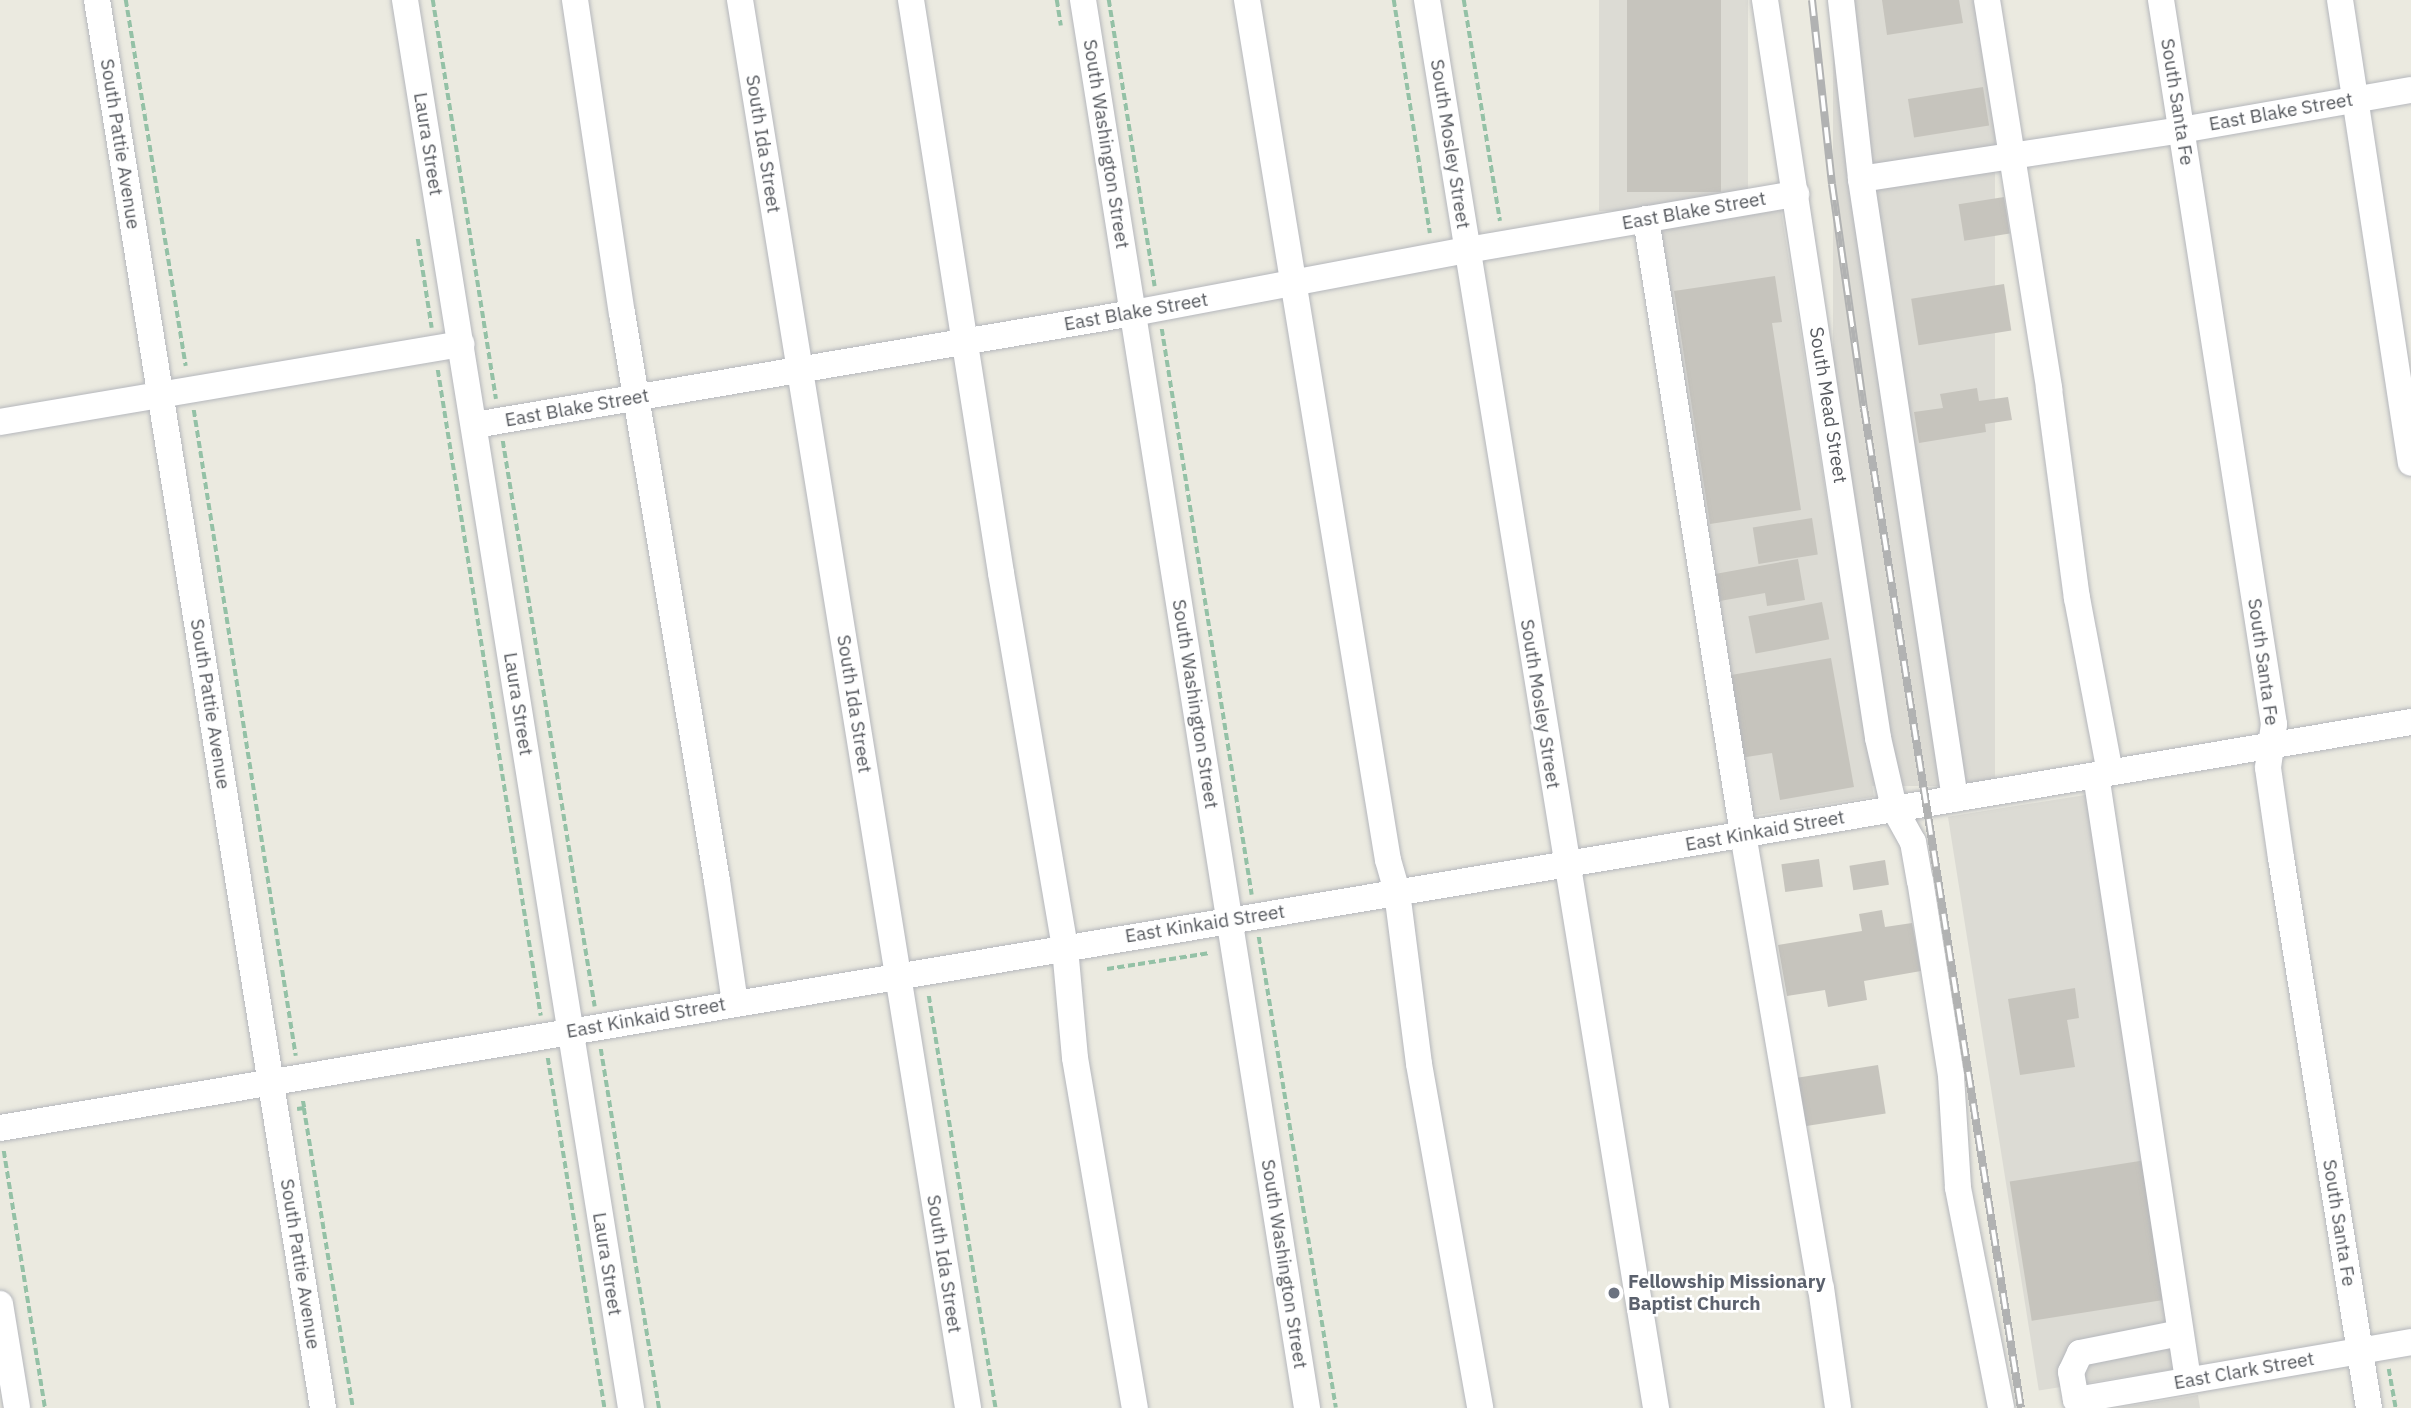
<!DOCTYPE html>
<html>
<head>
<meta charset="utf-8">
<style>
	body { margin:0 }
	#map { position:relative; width:2411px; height:1408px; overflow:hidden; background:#ebeae0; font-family:"IBM Plex Sans",sans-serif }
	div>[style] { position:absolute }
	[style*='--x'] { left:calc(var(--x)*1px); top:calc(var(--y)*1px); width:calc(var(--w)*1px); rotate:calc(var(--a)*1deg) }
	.industrial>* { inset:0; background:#dcdbd4; transform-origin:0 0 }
	.building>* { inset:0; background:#c6c4bd; transform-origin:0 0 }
	.path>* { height:3.5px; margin-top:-1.75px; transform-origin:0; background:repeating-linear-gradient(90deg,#94c1a6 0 7px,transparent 0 10.5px) }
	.roads { filter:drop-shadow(0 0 2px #b5b7bc) drop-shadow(0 0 2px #b5b7bc) }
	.minor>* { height:26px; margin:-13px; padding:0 13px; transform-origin:13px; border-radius:13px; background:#fff }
	.rail>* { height:8px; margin-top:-4px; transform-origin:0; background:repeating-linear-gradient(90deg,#fff 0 16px,#b1b2b2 0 32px); box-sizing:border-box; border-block:2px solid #b1b2b2 }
	.dots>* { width:19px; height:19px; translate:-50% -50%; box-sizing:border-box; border:4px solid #fff; border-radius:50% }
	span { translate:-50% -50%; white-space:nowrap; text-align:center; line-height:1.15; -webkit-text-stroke:5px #fff; paint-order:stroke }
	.street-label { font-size:19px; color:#585b60 }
	.worship-label { font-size:19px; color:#5b616d; font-weight:700 }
	.left { translate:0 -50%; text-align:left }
</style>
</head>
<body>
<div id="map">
	<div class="industrial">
		<div style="left:1599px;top:0;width:149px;height:211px"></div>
		<div style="left:1833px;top:0;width:162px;height:786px"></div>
		<div style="left:1781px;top:210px;width:594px;height:145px;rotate:81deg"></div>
		<div style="left:2104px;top:792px;width:581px;height:158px;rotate:81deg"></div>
		<div style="clip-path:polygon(2198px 1395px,2200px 1408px,2117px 1408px)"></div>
	</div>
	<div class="building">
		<div style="left:1627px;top:0;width:94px;height:192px"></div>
		<div style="clip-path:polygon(1882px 0,1959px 0,1963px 23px,1887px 35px)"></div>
		<div style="left:1983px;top:87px;width:39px;height:76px;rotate:81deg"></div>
		<div style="left:2004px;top:197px;width:37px;height:46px;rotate:81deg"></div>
		<div style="clip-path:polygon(1775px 276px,1782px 322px,1772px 323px,1801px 510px,1710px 524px,1674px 291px)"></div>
		<div style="left:2004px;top:284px;width:47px;height:94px;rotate:81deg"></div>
		<div style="clip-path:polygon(1977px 388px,1979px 401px,2008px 397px,2012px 420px,1985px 424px,1986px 432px,1919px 443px,1914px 412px,1943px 408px,1940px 394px)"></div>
		<div style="left:1812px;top:518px;width:37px;height:60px;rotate:81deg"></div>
		<div style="clip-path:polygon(1798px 559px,1805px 600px,1767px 606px,1765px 593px,1720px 601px,1715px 574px)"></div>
		<div style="left:1822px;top:602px;width:38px;height:75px;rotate:79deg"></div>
		<div style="clip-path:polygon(1831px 658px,1854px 787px,1780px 800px,1772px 753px,1740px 758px,1725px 676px)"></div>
		<div style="left:1819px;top:859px;width:28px;height:38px;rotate:82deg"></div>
		<div style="left:1885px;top:860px;width:25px;height:36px;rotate:81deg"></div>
		<div style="clip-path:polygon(1882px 910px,1885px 927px,1912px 923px,1921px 971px,1864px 981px,1867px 1000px,1828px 1007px,1825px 990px,1787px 996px,1778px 945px,1862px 931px,1859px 914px)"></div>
		<div style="clip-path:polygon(2075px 988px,2079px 1018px,2067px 1020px,2075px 1067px,2020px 1075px,2008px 999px)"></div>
		<div style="left:1878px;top:1065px;width:49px;height:85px;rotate:81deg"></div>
		<div style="left:2146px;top:1160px;width:141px;height:138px;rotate:81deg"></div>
	</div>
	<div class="path">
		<div style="--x:126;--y:0;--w:371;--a:80.7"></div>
		<div style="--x:433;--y:0;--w:404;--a:81"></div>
		<div style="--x:1057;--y:0;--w:26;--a:81"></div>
		<div style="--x:1109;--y:0;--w:290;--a:80.9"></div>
		<div style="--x:1394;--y:0;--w:236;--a:81.2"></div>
		<div style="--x:1464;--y:0;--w:224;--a:80.7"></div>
		<div style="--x:418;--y:239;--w:90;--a:81.1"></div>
		<div style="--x:1162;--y:329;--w:573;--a:80.97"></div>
		<div style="--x:438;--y:370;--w:654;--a:80.94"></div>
		<div style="--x:194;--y:410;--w:654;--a:81.03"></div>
		<div style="--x:503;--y:441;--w:573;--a:80.77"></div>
		<div style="--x:1259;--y:937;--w:477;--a:80.7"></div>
		<div style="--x:1107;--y:969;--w:104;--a:-8.8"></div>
		<div style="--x:929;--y:996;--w:417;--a:80.8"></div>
		<div style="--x:601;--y:1049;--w:364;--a:80.8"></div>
		<div style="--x:548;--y:1058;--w:355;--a:80.8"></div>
		<div style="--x:304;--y:1108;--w:304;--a:80.7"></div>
		<div style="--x:297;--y:1109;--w:7;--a:-8"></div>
		<div style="--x:304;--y:1108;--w:10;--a:-101"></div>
		<div style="--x:4;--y:1151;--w:260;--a:80.9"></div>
		<div style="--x:2389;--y:1369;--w:40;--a:80"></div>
	</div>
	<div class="roads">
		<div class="minor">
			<div style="--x:97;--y:0;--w:1426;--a:80.88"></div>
			<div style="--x:405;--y:0;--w:1426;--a:80.88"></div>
			<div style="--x:575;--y:0;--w:317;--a:81.5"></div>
			<div style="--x:622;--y:313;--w:576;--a:80.5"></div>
			<div style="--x:717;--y:881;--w:123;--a:81.6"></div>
			<div style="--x:740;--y:0;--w:1426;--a:80.8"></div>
			<div style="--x:911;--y:0;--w:580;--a:81.07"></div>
			<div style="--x:1001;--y:573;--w:380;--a:80.3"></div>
			<div style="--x:1065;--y:948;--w:110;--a:84.8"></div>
			<div style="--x:1075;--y:1058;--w:355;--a:80.3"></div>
			<div style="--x:1083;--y:0;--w:1426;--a:80.96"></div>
			<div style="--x:1247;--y:0;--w:871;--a:80.69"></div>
			<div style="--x:1388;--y:860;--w:33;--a:74"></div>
			<div style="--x:1397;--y:892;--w:173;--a:82.7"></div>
			<div style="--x:1419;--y:1064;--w:349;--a:79.9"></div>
			<div style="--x:1427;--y:0;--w:1427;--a:80.76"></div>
			<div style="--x:1765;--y:0;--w:747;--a:81.29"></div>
			<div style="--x:1878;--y:738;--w:72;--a:77.1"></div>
			<div style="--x:1894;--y:808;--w:39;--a:61"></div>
			<div style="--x:1913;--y:842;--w:39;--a:80"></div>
			<div style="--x:1920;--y:880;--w:198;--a:81"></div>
			<div style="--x:1951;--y:1076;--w:112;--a:86.4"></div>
			<div style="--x:1958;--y:1188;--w:224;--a:78.9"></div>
			<div style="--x:1841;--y:0;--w:180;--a:83.6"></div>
			<div style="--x:1861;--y:179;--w:627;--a:81.38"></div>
			<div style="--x:1987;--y:0;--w:394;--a:80.9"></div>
			<div style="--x:2049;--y:389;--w:211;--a:82.4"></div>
			<div style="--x:2077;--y:598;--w:177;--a:79.3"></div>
			<div style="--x:2161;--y:0;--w:733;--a:81.13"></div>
			<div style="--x:2274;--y:724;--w:44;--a:97.8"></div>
			<div style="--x:2268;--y:768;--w:91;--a:81.8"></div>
			<div style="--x:2281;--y:858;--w:557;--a:80.91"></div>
			<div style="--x:2340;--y:0;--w:468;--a:81.3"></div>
			<div style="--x:1861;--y:179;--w:324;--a:-8.7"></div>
			<div style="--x:2181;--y:130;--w:233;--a:-9.9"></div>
			<div style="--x:1646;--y:219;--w:623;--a:81.04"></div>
			<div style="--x:1743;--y:834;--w:461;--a:80.3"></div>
			<div style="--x:1821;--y:1288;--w:121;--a:81.9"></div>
			<div style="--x:0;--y:422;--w:468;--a:-9.6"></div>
			<div style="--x:475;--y:425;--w:667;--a:-9.66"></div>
			<div style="--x:1133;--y:313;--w:340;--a:-10.7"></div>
			<div style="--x:1467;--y:250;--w:334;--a:-9.7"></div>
			<div style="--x:2096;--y:775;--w:612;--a:81.35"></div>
			<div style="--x:0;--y:1128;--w:2445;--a:-9.56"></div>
			<div style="--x:0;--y:1304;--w:105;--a:80.7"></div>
			<div style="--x:2180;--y:1333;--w:102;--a:168.7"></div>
			<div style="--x:2080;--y:1353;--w:21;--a:115"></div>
			<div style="--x:2071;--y:1372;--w:28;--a:80"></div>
			<div style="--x:2076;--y:1400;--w:340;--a:-9.8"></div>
		</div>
	</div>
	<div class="rail">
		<div style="--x:1812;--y:0;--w:185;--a:83.8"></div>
		<div style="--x:1832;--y:184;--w:226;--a:81.9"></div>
		<div style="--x:1864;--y:408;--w:1012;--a:81.08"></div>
	</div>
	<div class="dots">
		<div style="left:1614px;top:1293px;background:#6b7280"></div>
	</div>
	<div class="street-label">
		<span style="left:2177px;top:102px;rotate:81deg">South Santa Fe</span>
		<span style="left:2281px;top:112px;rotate:-10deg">East Blake Street</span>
		<span style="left:120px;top:144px;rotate:81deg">South Pattie Avenue</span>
		<span style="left:428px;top:144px;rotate:81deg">Laura Street</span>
		<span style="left:763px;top:144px;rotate:81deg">South Ida Street</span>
		<span style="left:1106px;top:144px;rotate:81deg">South Washington Street</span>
		<span style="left:1450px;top:144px;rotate:81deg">South Mosley Street</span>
		<span style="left:1694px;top:211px;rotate:-10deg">East Blake Street</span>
		<span style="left:1136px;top:312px;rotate:-10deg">East Blake Street</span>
		<span style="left:1828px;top:405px;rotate:81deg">South Mead Street</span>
		<span style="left:577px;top:408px;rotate:-10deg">East Blake Street</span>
		<span style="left:2263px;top:662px;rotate:82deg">South Santa Fe</span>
		<span style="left:210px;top:704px;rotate:81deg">South Pattie Avenue</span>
		<span style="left:518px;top:704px;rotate:81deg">Laura Street</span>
		<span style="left:854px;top:704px;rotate:81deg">South Ida Street</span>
		<span style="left:1195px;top:704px;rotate:81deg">South Washington Street</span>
		<span style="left:1540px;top:704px;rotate:81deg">South Mosley Street</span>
		<span style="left:1765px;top:831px;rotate:-10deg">East Kinkaid Street</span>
		<span style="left:1205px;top:924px;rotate:-9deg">East Kinkaid Street</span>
		<span style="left:646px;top:1018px;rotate:-10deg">East Kinkaid Street</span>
		<span style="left:2339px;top:1223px;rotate:81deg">South Santa Fe</span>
		<span style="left:300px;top:1264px;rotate:81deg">South Pattie Avenue</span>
		<span style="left:607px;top:1264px;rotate:81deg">Laura Street</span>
		<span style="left:944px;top:1264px;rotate:81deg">South Ida Street</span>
		<span style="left:1284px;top:1264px;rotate:81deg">South Washington Street</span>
		<span style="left:2244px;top:1371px;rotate:-10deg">East Clark Street</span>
	</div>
	<div class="worship-label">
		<span class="left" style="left:1628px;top:1293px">Fellowship Missionary<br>Baptist Church</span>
	</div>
</div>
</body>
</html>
